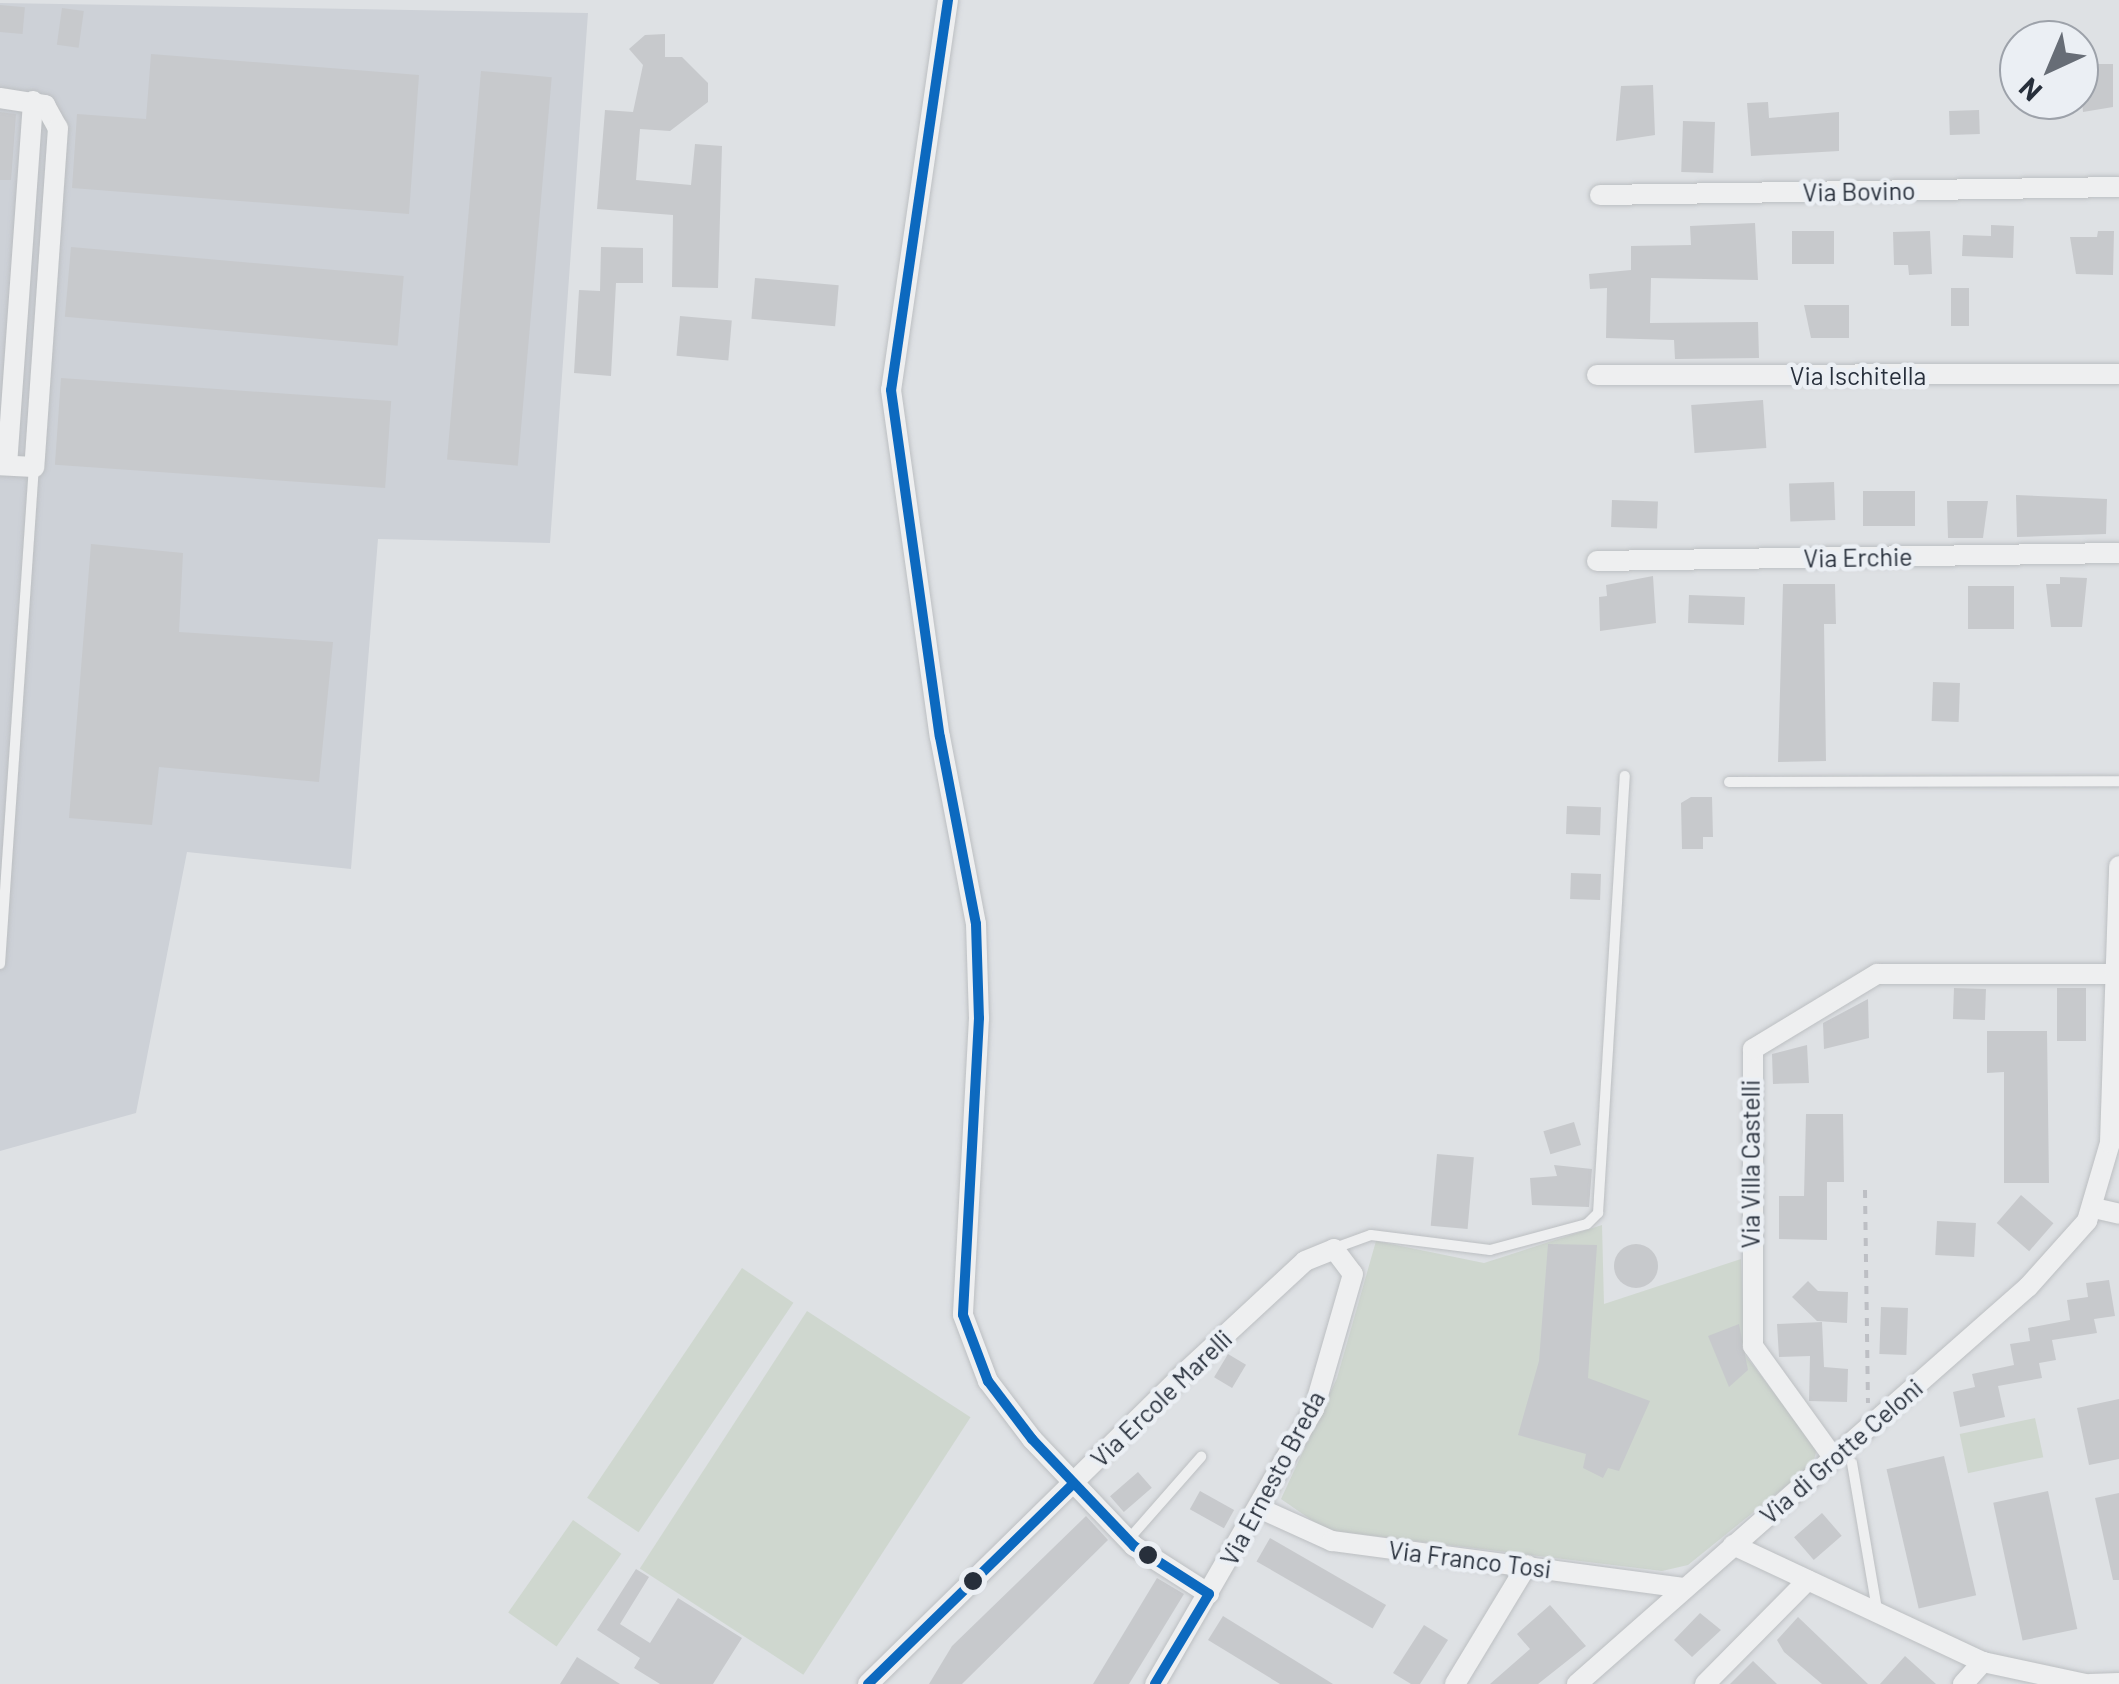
<!DOCTYPE html>
<html>
<head>
<meta charset="utf-8">
<style>
	body { margin:0 }
	#map { position:relative; width:2119px; height:1684px; overflow:hidden; background:#dee1e4; font-family:Barlow,sans-serif }
	div>[style] { position:absolute }
	[style*='--x'] { left:calc(var(--x)*1px); top:calc(var(--y)*1px); width:calc(var(--w)*1px); rotate:calc(var(--a)*1deg) }
	.built>* { inset:0; background:#cdd1d7 }
	.green>* { inset:0; background:#cfd7cf; transform-origin:0 0 }
	.building>* { inset:0; background:#c7c9cc; transform-origin:0 0 }
	.round { border-radius:50% }
	.path>* { height:4px; margin-top:-2px; transform-origin:0; background:repeating-linear-gradient(90deg,#bdbfc4 0 8px,transparent 0 16px) }
	.roads { filter:drop-shadow(0 0 2px #bcbfc2) drop-shadow(0 0 2px #bcbfc2) }
	.service>* { height:10px; margin:-5px; padding:0 5px; transform-origin:5px; border-radius:5px; background:#eeeff0 }
	.minor>* { height:20px; margin:-10px; padding:0 10px; transform-origin:10px; border-radius:10px; background:#eeeff0 }
	.bus-1>* { height:10px; margin:-5px; padding:0 5px; transform-origin:5px; border-radius:5px; background:#0c69bf }
	.dots>* { width:28px; height:28px; translate:-50% -50%; box-sizing:border-box; border:5px solid #ebeff4; border-radius:50% }
	span { translate:-50% -50%; white-space:nowrap; text-align:center; line-height:1.15; -webkit-text-stroke:9px #ebeff4; paint-order:stroke }
	.street-label { font-size:25px; color:#272f3b }
	.north { position:absolute; left:1999px; top:20px; width:100px; height:100px; box-sizing:border-box; background:#ebeff4; border:2px solid #9da2aa; border-radius:50%; rotate:224deg; font-size:28px; font-weight:700; line-height:40px; text-align:center; color:#272f3b }
	.north::after { content:''; display:block; margin:auto; width:35px; height:45px; background:#676d76; clip-path:polygon(50% 0,100% 100%,50% 72%,0 100%) }
</style>
</head>
<body>
<div id="map">
	<div class="built">
		<div style="clip-path:polygon(0 3px,588px 13px,550px 543px,378px 539px,351px 869px,187px 852px,136px 1113px,0 1151px)"></div>
	</div>
	<div class="green">
		<div style="clip-path:polygon(1602px 1225px,1604px 1304px,1741px 1259px,1745px 1355px,1817px 1448px,1813px 1464px,1688px 1565px,1662px 1571px,1326px 1530px,1281px 1499px,1337px 1378px,1376px 1241px,1484px 1263px)"></div>
		<div style="left:742px;top:1268px;width:62px;height:277px;rotate:34deg"></div>
		<div style="left:807px;top:1311px;width:195px;height:307px;rotate:33deg"></div>
		<div style="left:2035px;top:1418px;width:40px;height:77px;rotate:78deg"></div>
		<div style="left:573px;top:1520px;width:59px;height:113px;rotate:35deg"></div>
	</div>
	<div class="building">
		<div style="left:0;top:5px;width:25px;height:27px;rotate:5deg"></div>
		<div style="left:62px;top:8px;width:22px;height:37px;rotate:8deg"></div>
		<div style="clip-path:polygon(665px 34px,665px 57px,682px 57px,708px 83px,708px 102px,670px 131px,640px 129px,636px 180px,691px 185px,695px 144px,722px 146px,718px 288px,672px 287px,673px 215px,597px 209px,605px 110px,633px 112px,643px 65px,629px 49px,645px 35px)"></div>
		<div style="clip-path:polygon(151px 54px,419px 75px,409px 214px,72px 188px,77px 114px,146px 119px)"></div>
		<div style="clip-path:polygon(2079px 64px,2113px 64px,2113px 107px,2083px 112px)"></div>
		<div style="left:481px;top:71px;width:71px;height:390px;rotate:5deg"></div>
		<div style="clip-path:polygon(1653px 85px,1655px 135px,1616px 141px,1621px 86px)"></div>
		<div style="clip-path:polygon(1768px 102px,1769px 118px,1839px 112px,1839px 151px,1751px 156px,1747px 103px)"></div>
		<div style="left:1979px;top:110px;width:24px;height:30px;rotate:88deg"></div>
		<div style="clip-path:polygon(0 112px,16px 114px,11px 180px,0 180px)"></div>
		<div style="left:1683px;top:121px;width:32px;height:51px;rotate:2deg"></div>
		<div style="clip-path:polygon(1755px 223px,1758px 280px,1651px 278px,1650px 323px,1758px 322px,1759px 358px,1675px 359px,1674px 340px,1606px 338px,1607px 288px,1590px 289px,1589px 274px,1631px 270px,1631px 246px,1691px 245px,1690px 226px)"></div>
		<div style="clip-path:polygon(1991px 225px,2014px 226px,2013px 258px,1962px 256px,1963px 235px,1991px 236px)"></div>
		<div style="left:1834px;top:231px;width:33px;height:42px;rotate:90deg"></div>
		<div style="clip-path:polygon(1930px 231px,1932px 274px,1909px 275px,1908px 265px,1894px 265px,1893px 232px)"></div>
		<div style="clip-path:polygon(2098px 231px,2114px 231px,2113px 275px,2076px 274px,2070px 237px,2097px 237px)"></div>
		<div style="left:71px;top:247px;width:334px;height:70px;rotate:5deg"></div>
		<div style="clip-path:polygon(601px 247px,643px 248px,643px 283px,616px 283px,611px 376px,574px 373px,579px 290px,600px 291px)"></div>
		<div style="left:755px;top:278px;width:84px;height:41px;rotate:5deg"></div>
		<div style="left:1951px;top:288px;width:18px;height:38px"></div>
		<div style="clip-path:polygon(1804px 305px,1849px 305px,1849px 338px,1811px 338px)"></div>
		<div style="left:680px;top:316px;width:52px;height:40px;rotate:5deg"></div>
		<div style="left:61px;top:378px;width:331px;height:87px;rotate:4deg"></div>
		<div style="left:1763px;top:400px;width:48px;height:72px;rotate:86deg"></div>
		<div style="left:1834px;top:482px;width:38px;height:45px;rotate:88deg"></div>
		<div style="left:1863px;top:491px;width:52px;height:35px"></div>
		<div style="clip-path:polygon(2016px 495px,2107px 499px,2106px 534px,2017px 537px)"></div>
		<div style="left:1612px;top:500px;width:46px;height:27px;rotate:2deg"></div>
		<div style="clip-path:polygon(1947px 501px,1988px 501px,1983px 538px,1948px 538px)"></div>
		<div style="clip-path:polygon(91px 544px,183px 553px,179px 632px,333px 642px,319px 782px,159px 767px,152px 825px,69px 818px)"></div>
		<div style="clip-path:polygon(1653px 576px,1656px 623px,1600px 631px,1599px 597px,1607px 596px,1606px 585px)"></div>
		<div style="clip-path:polygon(2060px 577px,2087px 578px,2082px 627px,2051px 627px,2046px 584px,2060px 584px)"></div>
		<div style="clip-path:polygon(1783px 584px,1835px 584px,1836px 624px,1824px 624px,1826px 761px,1778px 762px)"></div>
		<div style="left:1968px;top:586px;width:46px;height:43px"></div>
		<div style="left:1689px;top:595px;width:56px;height:28px;rotate:2deg"></div>
		<div style="left:1933px;top:682px;width:27px;height:39px;rotate:2deg"></div>
		<div style="clip-path:polygon(1691px 797px,1712px 797px,1713px 837px,1703px 837px,1703px 849px,1682px 849px,1681px 803px)"></div>
		<div style="left:1567px;top:806px;width:34px;height:28px;rotate:2deg"></div>
		<div style="left:1571px;top:873px;width:30px;height:26px;rotate:2deg"></div>
		<div style="left:1954px;top:988px;width:32px;height:31px;rotate:2deg"></div>
		<div style="left:2057px;top:988px;width:29px;height:53px"></div>
		<div style="clip-path:polygon(1868px 999px,1869px 1038px,1824px 1049px,1823px 1023px)"></div>
		<div style="clip-path:polygon(1987px 1031px,2047px 1031px,2049px 1183px,2004px 1183px,2004px 1072px,1987px 1073px)"></div>
		<div style="clip-path:polygon(1807px 1045px,1809px 1083px,1773px 1084px,1772px 1054px)"></div>
		<div style="clip-path:polygon(1806px 1114px,1843px 1114px,1844px 1182px,1827px 1182px,1827px 1240px,1779px 1239px,1779px 1196px,1804px 1196px)"></div>
		<div style="left:1574px;top:1122px;width:24px;height:32px;rotate:73deg"></div>
		<div style="left:1437px;top:1154px;width:37px;height:72px;rotate:5deg"></div>
		<div style="clip-path:polygon(1554px 1165px,1592px 1169px,1589px 1207px,1532px 1205px,1530px 1178px,1557px 1176px)"></div>
		<div style="left:2021px;top:1195px;width:43px;height:37px;rotate:41deg"></div>
		<div style="left:1937px;top:1221px;width:39px;height:34px;rotate:3deg"></div>
		<div style="clip-path:polygon(1548px 1244px,1597px 1245px,1588px 1378px,1650px 1401px,1619px 1471px,1608px 1468px,1603px 1478px,1583px 1468px,1586px 1454px,1518px 1435px,1539px 1361px)"></div>
		<div class="round" style="left:1614px;top:1244px;width:44px;height:44px"></div>
		<div style="clip-path:polygon(2109px 1280px,2115px 1316px,2094px 1319px,2097px 1333px,2052px 1340px,2056px 1360px,2039px 1363px,2042px 1378px,1998px 1386px,2005px 1417px,1960px 1427px,1953px 1392px,1975px 1387px,1972px 1374px,2014px 1365px,2010px 1344px,2030px 1341px,2028px 1328px,2070px 1320px,2067px 1300px,2088px 1297px,2086px 1283px)"></div>
		<div style="clip-path:polygon(1808px 1281px,1818px 1291px,1848px 1292px,1847px 1323px,1817px 1321px,1792px 1297px)"></div>
		<div style="left:1881px;top:1307px;width:27px;height:47px;rotate:2deg"></div>
		<div style="clip-path:polygon(1822px 1322px,1824px 1367px,1848px 1369px,1847px 1402px,1809px 1401px,1810px 1356px,1779px 1357px,1777px 1324px)"></div>
		<div style="clip-path:polygon(1739px 1324px,1748px 1370px,1729px 1387px,1708px 1336px)"></div>
		<div style="left:1228px;top:1354px;width:21px;height:27px;rotate:31deg"></div>
		<div style="clip-path:polygon(2119px 1399px,2119px 1459px,2089px 1465px,2077px 1408px)"></div>
		<div style="left:1944px;top:1456px;width:143px;height:59px;rotate:77deg"></div>
		<div style="left:1138px;top:1472px;width:21px;height:37px;rotate:49deg"></div>
		<div style="left:1200px;top:1491px;width:39px;height:21px;rotate:29deg"></div>
		<div style="left:2048px;top:1491px;width:141px;height:56px;rotate:78deg"></div>
		<div style="clip-path:polygon(2119px 1493px,2119px 1580px,2113px 1580px,2095px 1498px)"></div>
		<div style="left:1822px;top:1513px;width:30px;height:37px;rotate:49deg"></div>
		<div style="clip-path:polygon(1086px 1516px,1108px 1540px,962px 1684px,929px 1684px,952px 1646px)"></div>
		<div style="left:1270px;top:1538px;width:134px;height:27px;rotate:30deg"></div>
		<div style="clip-path:polygon(636px 1569px,649px 1577px,620px 1624px,650px 1643px,678px 1598px,742px 1638px,713px 1684px,660px 1684px,634px 1668px,640px 1658px,597px 1630px)"></div>
		<div style="clip-path:polygon(1157px 1578px,1184px 1594px,1129px 1684px,1093px 1684px)"></div>
		<div style="clip-path:polygon(1550px 1605px,1586px 1646px,1538px 1684px,1490px 1684px,1530px 1649px,1517px 1634px)"></div>
		<div style="clip-path:polygon(1700px 1613px,1721px 1630px,1692px 1657px,1674px 1640px)"></div>
		<div style="clip-path:polygon(1223px 1616px,1333px 1684px,1280px 1684px,1208px 1640px)"></div>
		<div style="clip-path:polygon(1798px 1617px,1868px 1684px,1822px 1684px,1784px 1652px,1777px 1640px)"></div>
		<div style="clip-path:polygon(1424px 1625px,1448px 1640px,1420px 1684px,1411px 1684px,1393px 1673px)"></div>
		<div style="clip-path:polygon(1905px 1656px,1936px 1684px,1880px 1684px)"></div>
		<div style="clip-path:polygon(577px 1657px,620px 1684px,560px 1684px)"></div>
		<div style="clip-path:polygon(1753px 1661px,1777px 1684px,1730px 1684px)"></div>
	</div>
	<div class="path">
		<div style="--x:1865;--y:1190;--w:213;--a:89.2"></div>
	</div>
	<div class="roads">
		<div class="service">
			<div style="--x:1729;--y:782;--w:390;--a:-0.1"></div>
			<div style="--x:0;--y:964;--w:498;--a:-86.1"></div>
			<div style="--x:1335;--y:1248;--w:38;--a:-20"></div>
			<div style="--x:1371;--y:1235;--w:120;--a:7.2"></div>
			<div style="--x:1490;--y:1250;--w:100;--a:-15"></div>
			<div style="--x:1587;--y:1224;--w:16;--a:-45"></div>
			<div style="--x:1598;--y:1213;--w:438;--a:-86.5"></div>
			<div style="--x:1852;--y:1463;--w:148;--a:80.3"></div>
			<div style="--x:1128;--y:1540;--w:111;--a:-48.7"></div>
		</div>
		<div class="minor">
			<div style="--x:948;--y:0;--w:394;--a:98.3"></div>
			<div style="--x:891;--y:390;--w:350;--a:82"></div>
			<div style="--x:940;--y:737;--w:190;--a:79.1"></div>
			<div style="--x:976;--y:924;--w:94;--a:88.2"></div>
			<div style="--x:979;--y:1018;--w:297;--a:93.1"></div>
			<div style="--x:963;--y:1315;--w:71;--a:69.3"></div>
			<div style="--x:988;--y:1381;--w:73;--a:52.8"></div>
			<div style="--x:1032;--y:1439;--w:148;--a:46.4"></div>
			<div style="--x:1134;--y:1546;--w:89;--a:32.6"></div>
			<div style="--x:0;--y:98;--w:46;--a:8.8"></div>
			<div style="--x:45;--y:105;--w:26;--a:61"></div>
			<div style="--x:58;--y:128;--w:340;--a:94"></div>
			<div style="--x:34;--y:467;--w:34;--a:-177"></div>
			<div style="--x:1600;--y:195;--w:519;--a:-0.88"></div>
			<div style="--x:1597;--y:375;--w:522;--a:-0.11"></div>
			<div style="--x:7;--y:465;--w:365;--a:-85.9"></div>
			<div style="--x:1597;--y:561;--w:522;--a:-0.88"></div>
			<div style="--x:2094;--y:1208;--w:26;--a:13"></div>
			<div style="--x:1833;--y:1457;--w:137;--a:-125.8"></div>
			<div style="--x:1753;--y:1346;--w:297;--a:-90"></div>
			<div style="--x:1753;--y:1049;--w:145;--a:-31.2"></div>
			<div style="--x:1877;--y:974;--w:238;--a:0"></div>
			<div style="--x:1261;--y:1509;--w:78;--a:24.3"></div>
			<div style="--x:1332;--y:1541;--w:356;--a:7.6"></div>
			<div style="--x:1733;--y:1545;--w:276;--a:25.1"></div>
			<div style="--x:1983;--y:1662;--w:105;--a:12.1"></div>
			<div style="--x:868;--y:1684;--w:439;--a:-44.5"></div>
			<div style="--x:1181;--y:1376;--w:169;--a:-42.8"></div>
			<div style="--x:1305;--y:1261;--w:31;--a:-22"></div>
			<div style="--x:1334;--y:1249;--w:31;--a:53"></div>
			<div style="--x:1353;--y:1274;--w:141;--a:106.1"></div>
			<div style="--x:1314;--y:1409;--w:318;--a:120"></div>
			<div style="--x:1455;--y:1684;--w:139;--a:-58.8"></div>
			<div style="--x:1577;--y:1684;--w:601;--a:-41.36"></div>
			<div style="--x:2028;--y:1287;--w:89;--a:-48.2"></div>
			<div style="--x:2087;--y:1221;--w:81;--a:-73.6"></div>
			<div style="--x:2110;--y:1143;--w:277;--a:-88.1"></div>
			<div style="--x:1705;--y:1684;--w:146;--a:-45.3"></div>
			<div style="--x:1963;--y:1684;--w:30;--a:-48"></div>
			<div style="--x:2090;--y:1684;--w:29;--a:-2"></div>
		</div>
	</div>
	<div class="bus-1">
		<div style="--x:948;--y:0;--w:394;--a:98.3"></div>
		<div style="--x:891;--y:390;--w:350;--a:82"></div>
		<div style="--x:940;--y:737;--w:190;--a:79.1"></div>
		<div style="--x:976;--y:924;--w:94;--a:88.2"></div>
		<div style="--x:979;--y:1018;--w:297;--a:93.1"></div>
		<div style="--x:963;--y:1315;--w:71;--a:69.3"></div>
		<div style="--x:988;--y:1381;--w:73;--a:52.8"></div>
		<div style="--x:1032;--y:1439;--w:148;--a:46.4"></div>
		<div style="--x:1134;--y:1546;--w:89;--a:32.6"></div>
		<div style="--x:1209;--y:1594;--w:105;--a:121"></div>
		<div style="--x:868;--y:1684;--w:286;--a:-44.3"></div>
	</div>
	<div class="dots">
		<div style="left:1148px;top:1555px;background:#272f3b"></div>
		<div style="left:973px;top:1581px;background:#272f3b"></div>
	</div>
	<div class="street-label">
		<span style="left:1859px;top:191px;rotate:-1deg">Via Bovino</span>
		<span style="left:1858px;top:375px">Via Ischitella</span>
		<span style="left:1858px;top:557px;rotate:-1deg">Via Erchie</span>
		<span style="left:1750px;top:1164px;rotate:-90deg">Via Villa Castelli</span>
		<span style="left:1161px;top:1398px;rotate:-44deg">Via Ercole Marelli</span>
		<span style="left:1841px;top:1451px;rotate:-41deg">Via di Grotte Celoni</span>
		<span style="left:1272px;top:1478px;rotate:-62deg">Via Ernesto Breda</span>
		<span style="left:1470px;top:1559px;rotate:7deg">Via Franco Tosi</span>
	</div>
	<div class="north">N</div>
</div>
</body>
</html>
